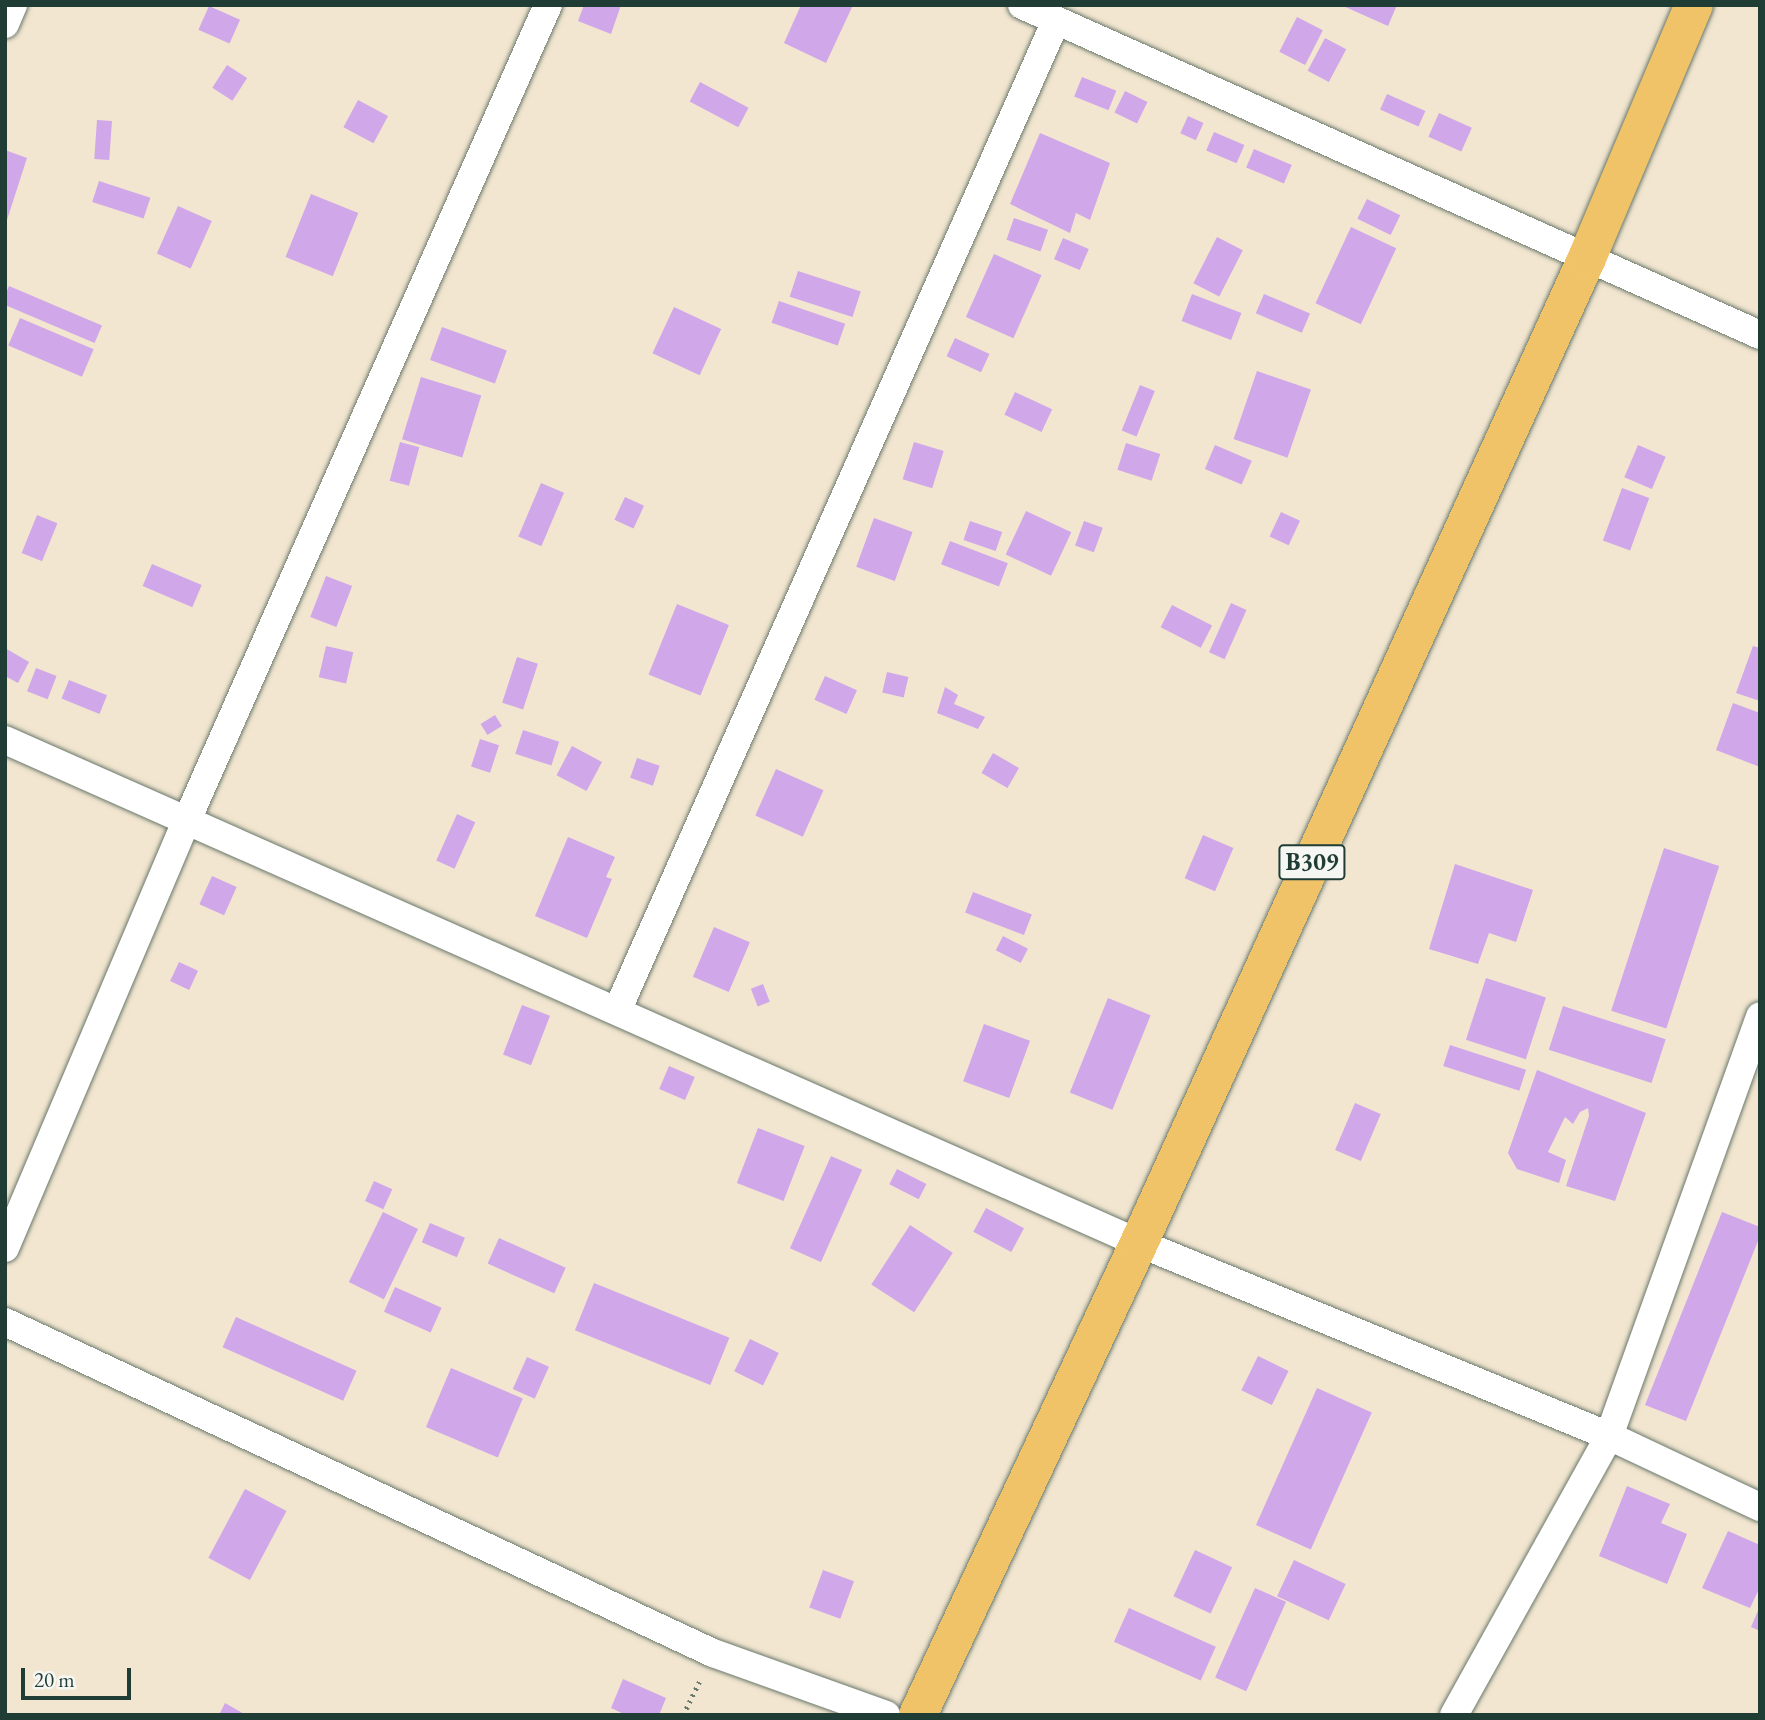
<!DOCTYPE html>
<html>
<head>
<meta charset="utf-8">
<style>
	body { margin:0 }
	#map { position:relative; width:1765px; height:1720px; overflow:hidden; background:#f2e6d0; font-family:"EB Garamond",serif }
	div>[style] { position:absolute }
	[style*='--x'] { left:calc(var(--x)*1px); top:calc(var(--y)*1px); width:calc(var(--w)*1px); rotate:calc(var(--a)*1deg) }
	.building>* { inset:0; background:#d0a7e9; transform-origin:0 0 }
	.path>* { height:4.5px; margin-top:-2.25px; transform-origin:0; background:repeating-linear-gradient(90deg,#69786b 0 2px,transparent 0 7px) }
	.roads { filter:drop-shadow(0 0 2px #69786b) drop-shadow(0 0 2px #69786b) }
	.minor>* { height:28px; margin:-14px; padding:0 14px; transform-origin:14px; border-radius:14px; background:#fff }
	.primary>* { height:38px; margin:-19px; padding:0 19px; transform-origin:19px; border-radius:19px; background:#f1c369 }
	span { translate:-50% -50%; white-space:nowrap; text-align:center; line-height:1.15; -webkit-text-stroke:5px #f6f6f2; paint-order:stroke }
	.shield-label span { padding:2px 5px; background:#f6f6f2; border:2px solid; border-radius:5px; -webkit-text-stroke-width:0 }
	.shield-label { font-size:24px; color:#1f3d34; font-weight:700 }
	.frame { position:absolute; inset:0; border:7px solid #1f3d34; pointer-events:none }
	.scale { position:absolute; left:21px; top:1668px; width:110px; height:32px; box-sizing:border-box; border:4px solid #1f3d34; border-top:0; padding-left:9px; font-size:21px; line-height:24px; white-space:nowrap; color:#1f3d34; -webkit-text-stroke:5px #f6f6f2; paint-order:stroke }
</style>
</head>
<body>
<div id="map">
	<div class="building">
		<div style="clip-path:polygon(584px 5px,621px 5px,611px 34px,578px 21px)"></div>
		<div style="clip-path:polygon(801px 5px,853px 5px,826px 63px,784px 43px)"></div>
		<div style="clip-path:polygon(1341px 5px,1397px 5px,1388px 26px)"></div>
		<div style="left:209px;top:6px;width:34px;height:26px;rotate:24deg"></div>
		<div style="left:1297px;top:17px;width:29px;height:39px;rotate:27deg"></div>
		<div style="left:1325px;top:38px;width:24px;height:37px;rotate:28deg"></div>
		<div style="left:227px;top:65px;width:24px;height:27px;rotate:33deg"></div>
		<div style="left:1082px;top:77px;width:37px;height:21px;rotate:22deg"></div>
		<div style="left:700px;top:82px;width:55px;height:22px;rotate:28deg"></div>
		<div style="left:1125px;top:91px;width:25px;height:24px;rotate:26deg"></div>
		<div style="left:1387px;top:94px;width:42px;height:17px;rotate:24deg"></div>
		<div style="left:358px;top:100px;width:34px;height:31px;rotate:28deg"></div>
		<div style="left:1439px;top:113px;width:36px;height:26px;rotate:24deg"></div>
		<div style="left:1188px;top:116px;width:17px;height:19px;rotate:24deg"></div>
		<div style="left:97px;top:120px;width:15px;height:39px;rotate:4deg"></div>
		<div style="left:1214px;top:132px;width:33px;height:20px;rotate:23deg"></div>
		<div style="clip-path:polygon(1040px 133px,1110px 163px,1090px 220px,1076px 213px,1070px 233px,1010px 204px)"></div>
		<div style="left:1254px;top:149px;width:41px;height:20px;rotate:23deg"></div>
		<div style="clip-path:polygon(5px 150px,27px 158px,6px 223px,5px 223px)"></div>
		<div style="left:99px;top:181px;width:54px;height:22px;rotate:18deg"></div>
		<div style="left:311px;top:194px;width:51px;height:68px;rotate:22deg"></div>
		<div style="left:1367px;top:199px;width:37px;height:22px;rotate:26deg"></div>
		<div style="left:178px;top:206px;width:37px;height:52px;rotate:24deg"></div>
		<div style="left:1014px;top:218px;width:36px;height:23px;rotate:19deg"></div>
		<div style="left:1351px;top:227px;width:50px;height:84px;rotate:25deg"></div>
		<div style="left:1217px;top:237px;width:29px;height:52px;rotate:27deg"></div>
		<div style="left:1063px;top:238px;width:28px;height:23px;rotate:23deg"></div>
		<div style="left:994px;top:254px;width:52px;height:69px;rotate:24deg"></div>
		<div style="left:798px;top:271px;width:66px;height:27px;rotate:18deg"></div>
		<div style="left:9px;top:286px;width:101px;height:19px;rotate:23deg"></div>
		<div style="left:1192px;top:294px;width:53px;height:29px;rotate:21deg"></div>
		<div style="left:1264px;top:294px;width:50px;height:21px;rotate:23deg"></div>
		<div style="left:779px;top:301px;width:70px;height:23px;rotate:19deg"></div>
		<div style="left:674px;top:307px;width:52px;height:51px;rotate:25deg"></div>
		<div style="left:20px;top:318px;width:80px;height:30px;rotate:23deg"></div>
		<div style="left:442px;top:327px;width:69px;height:35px;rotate:20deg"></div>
		<div style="left:955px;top:338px;width:38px;height:20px;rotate:25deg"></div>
		<div style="left:1257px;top:371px;width:57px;height:72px;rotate:19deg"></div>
		<div style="left:421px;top:377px;width:63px;height:65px;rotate:17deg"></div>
		<div style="left:1140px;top:385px;width:16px;height:49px;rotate:22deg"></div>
		<div style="left:1015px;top:392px;width:41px;height:25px;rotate:25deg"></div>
		<div style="left:400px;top:442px;width:20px;height:40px;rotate:15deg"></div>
		<div style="left:914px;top:442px;width:31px;height:39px;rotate:17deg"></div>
		<div style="left:1126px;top:443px;width:36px;height:28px;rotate:18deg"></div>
		<div style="left:1215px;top:445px;width:40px;height:26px;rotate:23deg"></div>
		<div style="left:1638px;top:445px;width:30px;height:35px;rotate:23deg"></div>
		<div style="left:541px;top:483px;width:25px;height:58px;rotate:23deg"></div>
		<div style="left:1622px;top:488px;width:29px;height:56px;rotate:20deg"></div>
		<div style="left:625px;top:497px;width:21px;height:25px;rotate:25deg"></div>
		<div style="left:1026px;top:511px;width:50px;height:48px;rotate:25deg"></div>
		<div style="left:1281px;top:512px;width:21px;height:27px;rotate:25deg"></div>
		<div style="left:37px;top:515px;width:22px;height:41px;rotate:22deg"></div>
		<div style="left:874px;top:518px;width:41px;height:52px;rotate:20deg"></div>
		<div style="left:970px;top:521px;width:34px;height:20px;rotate:19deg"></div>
		<div style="left:1084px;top:521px;width:20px;height:26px;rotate:20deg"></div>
		<div style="left:950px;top:541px;width:62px;height:25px;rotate:21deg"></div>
		<div style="left:152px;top:564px;width:54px;height:24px;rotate:23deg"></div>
		<div style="left:326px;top:576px;width:28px;height:44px;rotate:21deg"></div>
		<div style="left:1231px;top:603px;width:17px;height:54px;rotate:24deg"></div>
		<div style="left:677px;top:604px;width:56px;height:76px;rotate:22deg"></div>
		<div style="left:1172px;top:605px;width:45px;height:25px;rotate:27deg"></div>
		<div style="left:326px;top:646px;width:28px;height:32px;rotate:13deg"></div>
		<div style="clip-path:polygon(1753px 646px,1760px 648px,1760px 701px,1736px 693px)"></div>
		<div style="clip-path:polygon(5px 648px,29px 662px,18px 683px,5px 676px)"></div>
		<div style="left:517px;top:657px;width:22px;height:48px;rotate:18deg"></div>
		<div style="left:36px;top:668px;width:22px;height:25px;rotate:21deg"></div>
		<div style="left:887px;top:672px;width:22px;height:21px;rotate:13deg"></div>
		<div style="left:825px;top:676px;width:35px;height:26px;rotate:24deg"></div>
		<div style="left:69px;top:680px;width:41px;height:20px;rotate:22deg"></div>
		<div style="clip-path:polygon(945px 687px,958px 695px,954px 704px,985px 717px,978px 729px,937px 713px)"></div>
		<div style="clip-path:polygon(1733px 703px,1760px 713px,1760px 767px,1716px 750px)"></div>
		<div style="left:495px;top:715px;width:13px;height:17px;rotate:58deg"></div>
		<div style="left:523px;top:730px;width:38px;height:25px;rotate:18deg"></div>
		<div style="left:480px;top:739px;width:20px;height:29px;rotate:18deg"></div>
		<div style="left:572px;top:746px;width:34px;height:33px;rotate:28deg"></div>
		<div style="left:993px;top:753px;width:30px;height:23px;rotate:30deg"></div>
		<div style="left:637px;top:758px;width:24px;height:21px;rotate:19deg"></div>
		<div style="left:776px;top:769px;width:52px;height:51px;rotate:24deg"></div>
		<div style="left:457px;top:814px;width:20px;height:51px;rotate:24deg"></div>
		<div style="left:1203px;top:835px;width:33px;height:47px;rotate:23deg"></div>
		<div style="clip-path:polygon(568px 837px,615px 857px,606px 877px,612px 879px,587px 938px,535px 916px)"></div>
		<div style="left:1664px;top:848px;width:58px;height:171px;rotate:18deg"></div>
		<div style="clip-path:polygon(1455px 864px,1533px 890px,1516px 942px,1489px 933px,1478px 964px,1429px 949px)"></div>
		<div style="left:212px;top:876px;width:27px;height:31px;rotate:24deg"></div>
		<div style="left:973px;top:892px;width:63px;height:22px;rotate:21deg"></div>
		<div style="left:714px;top:927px;width:39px;height:54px;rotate:23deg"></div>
		<div style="left:1003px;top:936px;width:28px;height:16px;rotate:27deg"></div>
		<div style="left:179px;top:962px;width:21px;height:21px;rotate:25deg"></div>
		<div style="left:1486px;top:978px;width:63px;height:65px;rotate:18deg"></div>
		<div style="left:763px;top:984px;width:19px;height:13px;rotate:69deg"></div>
		<div style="left:1108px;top:998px;width:46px;height:102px;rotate:22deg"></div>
		<div style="left:522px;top:1005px;width:30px;height:53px;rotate:21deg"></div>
		<div style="left:1563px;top:1006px;width:108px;height:46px;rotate:18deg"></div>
		<div style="left:984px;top:1024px;width:49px;height:61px;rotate:20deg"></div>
		<div style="left:1450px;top:1045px;width:80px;height:22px;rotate:18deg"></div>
		<div style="left:669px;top:1066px;width:28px;height:25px;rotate:23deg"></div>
		<div style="clip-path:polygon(1537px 1070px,1646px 1113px,1615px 1201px,1566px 1186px,1589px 1116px,1588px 1108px,1580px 1112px,1573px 1124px,1565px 1117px,1548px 1152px,1566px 1160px,1559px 1183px,1517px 1169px,1508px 1153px)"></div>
		<div style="left:1355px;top:1103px;width:28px;height:51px;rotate:23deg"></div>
		<div style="left:758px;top:1128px;width:50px;height:59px;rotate:21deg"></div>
		<div style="left:831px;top:1156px;width:34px;height:101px;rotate:24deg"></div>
		<div style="left:897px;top:1169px;width:33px;height:17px;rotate:27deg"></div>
		<div style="left:374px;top:1181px;width:20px;height:22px;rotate:24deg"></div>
		<div style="left:986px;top:1208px;width:43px;height:27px;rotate:28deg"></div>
		<div style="left:383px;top:1212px;width:39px;height:78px;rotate:26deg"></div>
		<div style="clip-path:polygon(1722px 1212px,1760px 1227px,1760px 1236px,1686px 1421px,1645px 1405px)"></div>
		<div style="left:430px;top:1223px;width:38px;height:21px;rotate:23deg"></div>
		<div style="left:910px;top:1225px;width:51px;height:71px;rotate:33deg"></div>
		<div style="left:499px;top:1238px;width:73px;height:28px;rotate:24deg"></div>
		<div style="left:594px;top:1283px;width:146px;height:51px;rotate:22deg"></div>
		<div style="left:395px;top:1287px;width:51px;height:27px;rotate:24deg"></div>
		<div style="left:236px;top:1317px;width:132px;height:33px;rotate:24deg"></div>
		<div style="left:750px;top:1339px;width:32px;height:36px;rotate:26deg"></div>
		<div style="left:1258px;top:1356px;width:34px;height:38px;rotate:26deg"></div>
		<div style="left:527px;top:1357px;width:24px;height:35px;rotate:24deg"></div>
		<div style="left:451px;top:1368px;width:78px;height:64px;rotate:23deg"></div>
		<div style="left:1317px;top:1388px;width:60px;height:150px;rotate:24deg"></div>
		<div style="clip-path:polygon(1627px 1486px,1670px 1504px,1661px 1523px,1687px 1534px,1667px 1584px,1599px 1556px)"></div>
		<div style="left:245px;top:1489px;width:47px;height:78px;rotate:28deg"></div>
		<div style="clip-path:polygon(1728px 1531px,1760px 1545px,1760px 1587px,1750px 1608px,1702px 1588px)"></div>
		<div style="left:1195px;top:1550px;width:41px;height:51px;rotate:25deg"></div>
		<div style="left:1294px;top:1560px;width:57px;height:40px;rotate:25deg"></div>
		<div style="left:823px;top:1570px;width:33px;height:40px;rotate:20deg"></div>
		<div style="left:1255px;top:1588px;width:34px;height:98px;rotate:24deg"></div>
		<div style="clip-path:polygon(1760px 1606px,1760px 1631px,1751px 1627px)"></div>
		<div style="left:1129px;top:1608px;width:95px;height:37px;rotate:24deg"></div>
		<div style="clip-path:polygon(623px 1679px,666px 1698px,659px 1715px,626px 1715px,611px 1708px)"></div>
		<div style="clip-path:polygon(225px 1703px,246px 1715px,219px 1715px)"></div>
	</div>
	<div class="path">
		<div style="--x:683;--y:1715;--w:37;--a:-64"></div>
	</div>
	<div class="roads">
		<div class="minor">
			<div style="--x:1022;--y:5;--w:808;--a:24.09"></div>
			<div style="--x:5;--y:24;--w:21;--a:-67"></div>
			<div style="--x:5;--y:740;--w:1241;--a:23.92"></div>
			<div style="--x:1139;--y:1243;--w:508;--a:22.32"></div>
			<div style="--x:1609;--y:1436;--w:167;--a:25.2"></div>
			<div style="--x:617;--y:1011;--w:1083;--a:-66.09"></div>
			<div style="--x:5;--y:1248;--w:465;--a:-67"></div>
			<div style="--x:187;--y:820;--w:891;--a:-66.11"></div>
			<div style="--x:5;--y:1322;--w:782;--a:25.06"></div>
			<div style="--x:713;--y:1653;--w:184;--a:19.7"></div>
			<div style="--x:1454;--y:1715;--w:319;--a:-60.9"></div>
			<div style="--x:1609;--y:1436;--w:446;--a:-70.2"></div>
		</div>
		<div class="primary">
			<div style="--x:918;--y:1715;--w:521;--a:-64.91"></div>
			<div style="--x:1139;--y:1243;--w:1082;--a:-65.54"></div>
			<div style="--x:1587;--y:258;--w:275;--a:-67.1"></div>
		</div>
	</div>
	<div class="shield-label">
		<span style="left:1312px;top:862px">B309</span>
	</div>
	<div class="frame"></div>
	<div class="scale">20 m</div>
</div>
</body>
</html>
